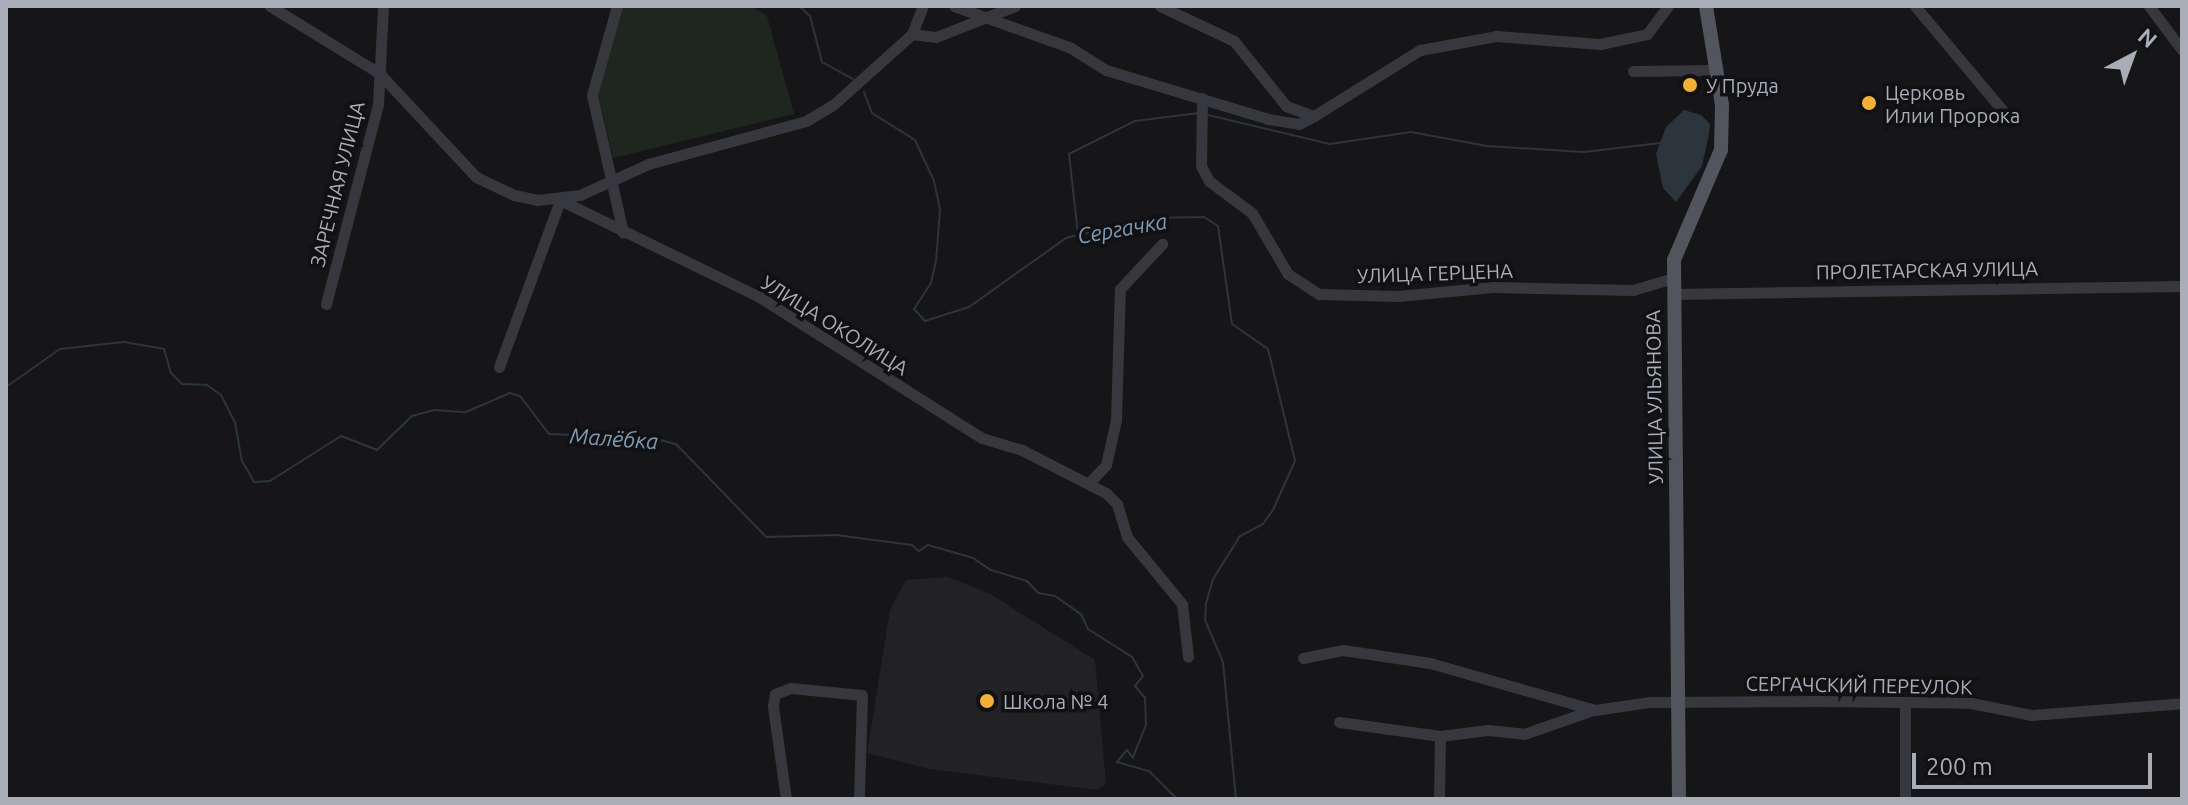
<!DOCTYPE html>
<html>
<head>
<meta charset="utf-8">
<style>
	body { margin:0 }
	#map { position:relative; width:2188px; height:805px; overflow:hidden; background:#161618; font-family:Ubuntu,sans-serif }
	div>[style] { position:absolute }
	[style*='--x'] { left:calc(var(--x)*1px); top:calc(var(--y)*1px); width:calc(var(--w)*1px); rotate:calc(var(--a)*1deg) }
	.built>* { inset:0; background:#222225 }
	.green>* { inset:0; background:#1e261f }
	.water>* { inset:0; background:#2c353c }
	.stream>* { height:2px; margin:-1px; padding:0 1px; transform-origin:1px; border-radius:1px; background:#2c353c }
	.minor>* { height:11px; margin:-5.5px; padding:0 5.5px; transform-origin:5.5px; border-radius:5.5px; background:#37383d }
	.major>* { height:14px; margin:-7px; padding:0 7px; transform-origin:7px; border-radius:7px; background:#53555c }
	.dots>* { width:22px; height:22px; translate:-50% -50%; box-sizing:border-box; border:4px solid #111113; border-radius:50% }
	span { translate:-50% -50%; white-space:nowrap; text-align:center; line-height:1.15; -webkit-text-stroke:7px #111113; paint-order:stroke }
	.poi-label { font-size:20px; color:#a8adb8 }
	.left { translate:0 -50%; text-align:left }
	.street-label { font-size:20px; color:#a8adb8 }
	.water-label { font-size:22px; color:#7f9bb3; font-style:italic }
	.frame { position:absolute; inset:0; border:8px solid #a8adb8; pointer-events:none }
	.north { position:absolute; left:2092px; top:16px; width:80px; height:80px; -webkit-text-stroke:6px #111113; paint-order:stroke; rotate:41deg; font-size:22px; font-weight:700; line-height:32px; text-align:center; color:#a8adb8 }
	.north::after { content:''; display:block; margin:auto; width:28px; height:36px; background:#a8adb8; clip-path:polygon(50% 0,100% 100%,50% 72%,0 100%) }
	.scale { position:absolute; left:1912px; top:753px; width:240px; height:36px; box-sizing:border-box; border:4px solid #a8adb8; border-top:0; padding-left:10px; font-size:24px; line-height:28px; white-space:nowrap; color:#a8adb8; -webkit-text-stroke:6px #111113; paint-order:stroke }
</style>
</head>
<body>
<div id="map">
	<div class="built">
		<div style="clip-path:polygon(948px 577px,990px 594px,1095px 660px,1106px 784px,1097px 790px,929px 769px,867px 753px,890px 610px,906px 580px)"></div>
	</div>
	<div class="green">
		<div style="clip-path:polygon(621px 6px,751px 6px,767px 16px,794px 114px,613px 158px,598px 92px)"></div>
	</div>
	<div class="water">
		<div style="clip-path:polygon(1684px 110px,1701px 115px,1710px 124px,1709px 134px,1702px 166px,1676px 202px,1663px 188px,1656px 154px,1666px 127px)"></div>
	</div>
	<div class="stream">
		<div style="--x:799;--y:6;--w:15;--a:42"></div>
		<div style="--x:810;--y:16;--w:48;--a:75.4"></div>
		<div style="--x:822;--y:62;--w:35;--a:29"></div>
		<div style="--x:864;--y:92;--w:22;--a:69"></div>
		<div style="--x:872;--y:113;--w:51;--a:32.1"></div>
		<div style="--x:915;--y:140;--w:45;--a:65.1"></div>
		<div style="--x:934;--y:181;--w:30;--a:78"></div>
		<div style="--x:940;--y:210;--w:51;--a:94.5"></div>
		<div style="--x:936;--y:261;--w:23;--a:103"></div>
		<div style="--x:931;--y:283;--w:31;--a:123"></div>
		<div style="--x:914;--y:309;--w:16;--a:47"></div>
		<div style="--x:925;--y:321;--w:46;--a:-17.7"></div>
		<div style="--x:969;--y:307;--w:119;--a:-35.4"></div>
		<div style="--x:1066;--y:238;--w:83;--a:-13.9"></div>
		<div style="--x:1147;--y:218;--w:57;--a:-1"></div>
		<div style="--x:1204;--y:217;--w:17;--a:33"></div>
		<div style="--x:1218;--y:226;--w:99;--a:81.9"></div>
		<div style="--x:1232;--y:324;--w:44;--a:34.8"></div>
		<div style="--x:1268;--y:349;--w:115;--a:76.4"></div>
		<div style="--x:1295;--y:461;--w:54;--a:114.2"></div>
		<div style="--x:1273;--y:510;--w:17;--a:126"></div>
		<div style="--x:1263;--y:524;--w:26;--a:152"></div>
		<div style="--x:1240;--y:536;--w:51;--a:122.1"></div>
		<div style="--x:1213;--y:579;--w:25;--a:106"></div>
		<div style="--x:1206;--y:603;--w:17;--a:93"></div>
		<div style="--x:1205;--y:620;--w:46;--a:66.8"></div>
		<div style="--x:1223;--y:662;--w:138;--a:84.6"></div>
		<div style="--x:1208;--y:115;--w:125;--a:13.4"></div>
		<div style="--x:1330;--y:144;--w:82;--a:-8.4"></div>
		<div style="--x:1411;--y:132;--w:77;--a:10.4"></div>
		<div style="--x:1487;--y:146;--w:97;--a:3.5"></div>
		<div style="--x:1584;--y:152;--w:77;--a:-6.8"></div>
		<div style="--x:1078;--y:234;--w:81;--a:-96.4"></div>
		<div style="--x:1069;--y:154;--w:74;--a:-26.6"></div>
		<div style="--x:1135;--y:121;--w:64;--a:-7.2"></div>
		<div style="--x:6;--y:387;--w:66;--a:-35.1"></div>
		<div style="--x:60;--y:349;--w:64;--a:-6.2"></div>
		<div style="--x:124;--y:342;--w:41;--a:9.9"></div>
		<div style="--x:164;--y:349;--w:25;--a:74"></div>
		<div style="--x:171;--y:373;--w:16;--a:45"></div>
		<div style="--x:182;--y:384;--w:25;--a:2"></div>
		<div style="--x:207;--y:385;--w:17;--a:36"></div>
		<div style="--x:221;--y:395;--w:30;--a:63"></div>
		<div style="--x:235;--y:422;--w:40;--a:80"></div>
		<div style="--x:242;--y:461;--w:24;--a:60"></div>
		<div style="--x:254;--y:482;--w:16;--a:-4"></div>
		<div style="--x:270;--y:481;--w:84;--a:-32.4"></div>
		<div style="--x:341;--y:436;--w:39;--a:21"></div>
		<div style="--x:377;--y:450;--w:49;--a:-44.2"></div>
		<div style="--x:412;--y:416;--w:24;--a:-15"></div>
		<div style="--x:435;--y:410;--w:31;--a:4"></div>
		<div style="--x:466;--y:412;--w:48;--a:-23.4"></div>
		<div style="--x:510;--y:393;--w:10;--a:17"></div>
		<div style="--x:520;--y:396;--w:48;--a:52.7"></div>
		<div style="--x:549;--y:434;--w:104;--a:2.2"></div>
		<div style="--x:653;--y:438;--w:24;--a:15"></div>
		<div style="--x:676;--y:444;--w:129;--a:45.9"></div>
		<div style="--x:766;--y:537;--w:70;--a:-1.6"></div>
		<div style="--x:836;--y:535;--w:77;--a:7.5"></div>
		<div style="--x:912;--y:545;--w:9;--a:41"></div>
		<div style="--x:919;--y:551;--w:11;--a:-34"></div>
		<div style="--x:928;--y:545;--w:47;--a:16.1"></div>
		<div style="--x:973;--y:558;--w:22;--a:34"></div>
		<div style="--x:991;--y:570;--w:38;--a:17"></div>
		<div style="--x:1027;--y:581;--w:16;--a:47"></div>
		<div style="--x:1038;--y:593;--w:17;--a:10"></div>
		<div style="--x:1055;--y:596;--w:32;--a:35"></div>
		<div style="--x:1081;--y:614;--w:17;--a:65"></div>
		<div style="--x:1088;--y:629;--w:52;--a:32.5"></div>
		<div style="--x:1132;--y:657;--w:22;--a:60"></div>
		<div style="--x:1143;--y:676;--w:13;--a:129"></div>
		<div style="--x:1135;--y:686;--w:16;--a:50"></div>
		<div style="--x:1145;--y:698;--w:27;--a:88"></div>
		<div style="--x:1146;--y:725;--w:35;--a:112"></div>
		<div style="--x:1133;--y:758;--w:10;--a:-127"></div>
		<div style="--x:1127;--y:750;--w:16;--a:130"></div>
		<div style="--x:1117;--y:762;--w:33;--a:16"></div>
		<div style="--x:1149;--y:771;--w:40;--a:45"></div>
	</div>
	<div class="minor">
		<div style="--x:270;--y:6;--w:128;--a:31.6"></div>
		<div style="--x:379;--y:73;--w:142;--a:47"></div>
		<div style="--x:476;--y:177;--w:42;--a:25.3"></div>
		<div style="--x:514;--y:195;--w:24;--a:12"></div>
		<div style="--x:537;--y:200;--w:43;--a:-6.6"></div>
		<div style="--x:580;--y:195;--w:75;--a:-24.5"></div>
		<div style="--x:648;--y:164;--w:164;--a:-15.2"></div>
		<div style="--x:806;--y:121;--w:31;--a:-31"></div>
		<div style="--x:833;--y:105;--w:106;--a:-41.9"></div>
		<div style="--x:912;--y:34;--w:30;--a:-69"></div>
		<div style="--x:617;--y:6;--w:92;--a:105.7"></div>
		<div style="--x:592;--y:95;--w:141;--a:77.3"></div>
		<div style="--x:954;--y:6;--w:124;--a:19.7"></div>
		<div style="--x:1071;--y:48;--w:41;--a:32.2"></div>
		<div style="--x:1106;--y:70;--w:169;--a:16.8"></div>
		<div style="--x:1268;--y:119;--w:31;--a:9"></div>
		<div style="--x:1299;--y:124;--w:17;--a:-28"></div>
		<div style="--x:1160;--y:6;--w:82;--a:25.3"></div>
		<div style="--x:1234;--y:41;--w:83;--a:51.3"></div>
		<div style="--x:1286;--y:106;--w:30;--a:20"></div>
		<div style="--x:1314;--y:116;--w:125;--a:-31.9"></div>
		<div style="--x:1420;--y:50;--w:77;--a:-10.4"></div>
		<div style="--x:1496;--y:36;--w:104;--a:4.4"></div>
		<div style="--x:1600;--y:44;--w:48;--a:-12"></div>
		<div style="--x:1647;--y:34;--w:35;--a:-53"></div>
		<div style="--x:1915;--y:6;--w:138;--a:50"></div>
		<div style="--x:2004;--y:112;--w:13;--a:138"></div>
		<div style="--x:2149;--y:6;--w:55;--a:53.1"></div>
		<div style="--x:912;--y:34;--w:24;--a:7"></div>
		<div style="--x:936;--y:37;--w:85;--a:-21.4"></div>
		<div style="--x:1633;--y:71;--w:83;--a:-0.7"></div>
		<div style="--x:1202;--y:98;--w:68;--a:90.8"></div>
		<div style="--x:1201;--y:166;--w:17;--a:62"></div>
		<div style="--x:1209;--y:181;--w:54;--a:36.7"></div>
		<div style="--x:1252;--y:213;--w:71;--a:59.5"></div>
		<div style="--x:1288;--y:274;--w:37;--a:33"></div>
		<div style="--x:1319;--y:294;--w:79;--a:1.5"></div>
		<div style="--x:1398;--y:296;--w:95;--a:-5.4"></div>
		<div style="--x:1493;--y:287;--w:140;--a:1.2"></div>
		<div style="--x:1633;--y:290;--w:42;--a:-16.7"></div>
		<div style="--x:560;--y:200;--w:220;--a:25.9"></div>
		<div style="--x:758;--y:296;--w:265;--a:32.4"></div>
		<div style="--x:982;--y:438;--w:42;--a:16.7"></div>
		<div style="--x:1022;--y:450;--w:94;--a:27.1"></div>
		<div style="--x:1106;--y:493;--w:16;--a:45"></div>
		<div style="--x:1117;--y:504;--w:34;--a:73"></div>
		<div style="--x:1127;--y:537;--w:87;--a:50.6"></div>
		<div style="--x:1182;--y:604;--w:53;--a:83.5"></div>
		<div style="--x:1673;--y:294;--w:509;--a:-0.9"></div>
		<div style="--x:326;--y:304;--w:206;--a:-75.4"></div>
		<div style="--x:378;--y:105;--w:99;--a:-87.1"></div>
		<div style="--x:499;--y:367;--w:178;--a:-69.9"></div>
		<div style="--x:1089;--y:483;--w:25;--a:-47"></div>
		<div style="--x:1106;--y:465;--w:46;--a:-77.5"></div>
		<div style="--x:1116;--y:420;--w:131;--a:-88.3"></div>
		<div style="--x:1120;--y:289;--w:62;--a:-47"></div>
		<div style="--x:1303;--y:658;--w:41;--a:-11.3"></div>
		<div style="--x:1343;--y:650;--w:88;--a:8.5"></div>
		<div style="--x:1430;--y:663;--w:172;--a:15.9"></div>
		<div style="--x:1595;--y:710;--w:56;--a:-8.3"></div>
		<div style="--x:1650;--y:702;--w:168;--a:-0.3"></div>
		<div style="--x:1818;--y:701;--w:153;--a:0.7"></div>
		<div style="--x:1971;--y:703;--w:61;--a:11.3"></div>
		<div style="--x:2031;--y:715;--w:151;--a:-4.5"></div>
		<div style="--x:1339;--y:722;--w:102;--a:7.9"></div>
		<div style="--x:1440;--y:736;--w:48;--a:-7.1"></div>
		<div style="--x:1488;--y:730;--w:36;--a:6"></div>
		<div style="--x:1524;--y:734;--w:73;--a:-19.2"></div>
		<div style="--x:786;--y:799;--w:94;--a:-98"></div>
		<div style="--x:773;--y:706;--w:12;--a:-81"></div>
		<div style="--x:775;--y:694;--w:17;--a:-21"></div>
		<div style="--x:791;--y:688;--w:71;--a:5.6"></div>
		<div style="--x:862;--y:695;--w:104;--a:91.7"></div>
		<div style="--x:1439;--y:799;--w:63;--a:-89.1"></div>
		<div style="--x:1905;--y:799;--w:97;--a:-90"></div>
	</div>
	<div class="major">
		<div style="--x:1679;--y:799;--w:539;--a:-90.53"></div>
		<div style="--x:1674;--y:260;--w:120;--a:-66.9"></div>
		<div style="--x:1721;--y:150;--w:45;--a:-88.7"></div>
		<div style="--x:1722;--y:105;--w:100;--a:-99.2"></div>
	</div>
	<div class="dots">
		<div style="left:1690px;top:85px;background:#f2b134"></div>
		<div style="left:1869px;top:103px;background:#f2b134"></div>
		<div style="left:987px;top:701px;background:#f2b134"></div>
	</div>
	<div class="poi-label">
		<span class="left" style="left:1706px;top:85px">У Пруда</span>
		<span class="left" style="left:1885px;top:104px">Церковь<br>Илии Пророка</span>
		<span class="left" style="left:1003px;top:701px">Школа № 4</span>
	</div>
	<div class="street-label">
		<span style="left:337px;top:184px;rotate:-76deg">ЗАРЕЧНАЯ УЛИЦА</span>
		<span style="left:1927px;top:270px;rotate:-1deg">ПРОЛЕТАРСКАЯ УЛИЦА</span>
		<span style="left:1435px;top:273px;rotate:-2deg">УЛИЦА ГЕРЦЕНА</span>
		<span style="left:835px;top:325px;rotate:32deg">УЛИЦА ОКОЛИЦА</span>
		<span style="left:1654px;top:397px;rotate:-91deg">УЛИЦА УЛЬЯНОВА</span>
		<span style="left:1859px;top:685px;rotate:1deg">СЕРГАЧСКИЙ ПЕРЕУЛОК</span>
	</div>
	<div class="water-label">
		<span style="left:1122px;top:228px;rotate:-10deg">Сергачка</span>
		<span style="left:614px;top:438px;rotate:4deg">Малёбка</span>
	</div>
	<div class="frame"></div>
	<div class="north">N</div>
	<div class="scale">200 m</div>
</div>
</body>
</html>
